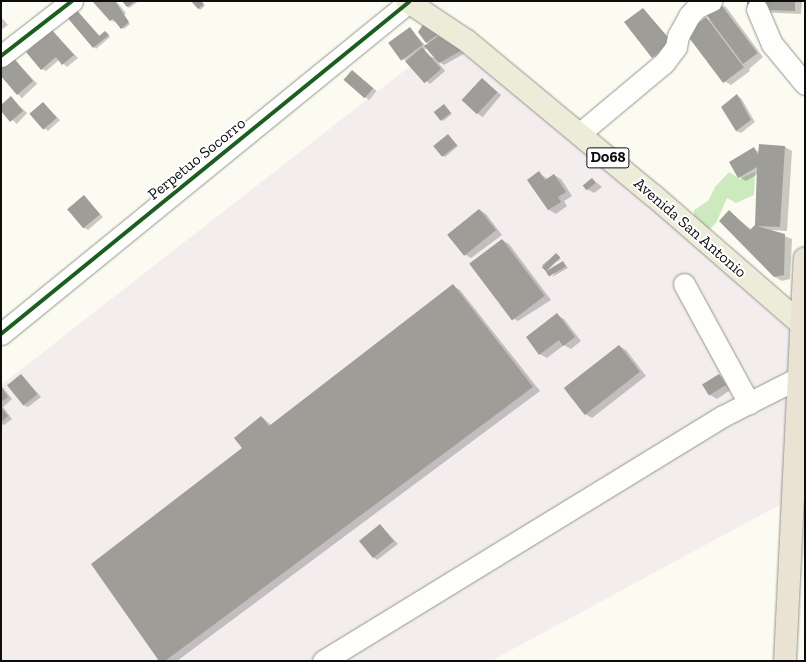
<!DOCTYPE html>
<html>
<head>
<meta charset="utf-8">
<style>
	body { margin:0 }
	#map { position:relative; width:806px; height:662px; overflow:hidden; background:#fbfbf1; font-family:"Zilla Slab",serif }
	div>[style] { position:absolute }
	.industrial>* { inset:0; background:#f3edee }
	.forest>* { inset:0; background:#cceabd }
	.shadow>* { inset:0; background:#0003; transform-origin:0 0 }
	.building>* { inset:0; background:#9e9d97; transform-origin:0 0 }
	.roads { filter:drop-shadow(0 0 1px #949490) drop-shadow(0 0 1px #949490) }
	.minor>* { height:21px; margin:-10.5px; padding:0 10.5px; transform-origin:10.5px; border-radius:10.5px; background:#fefefd }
	.major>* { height:22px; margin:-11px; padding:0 11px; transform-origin:11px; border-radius:11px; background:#edecd8 }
	.highway>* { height:22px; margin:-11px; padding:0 11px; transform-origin:11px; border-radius:11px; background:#eae3d4 }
	.cycleway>* { height:4px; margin:-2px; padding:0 2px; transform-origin:2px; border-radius:2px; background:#1b5e20 }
	span { translate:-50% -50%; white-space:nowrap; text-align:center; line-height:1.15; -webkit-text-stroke:4px #fff; paint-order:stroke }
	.shield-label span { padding:1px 3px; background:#fff; border:1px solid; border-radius:3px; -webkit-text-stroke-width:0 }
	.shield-label { font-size:15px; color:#0d0d0d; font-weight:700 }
	.street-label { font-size:16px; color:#0d0d0d }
	.frame { position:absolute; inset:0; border:2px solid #0d0d0d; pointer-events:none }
</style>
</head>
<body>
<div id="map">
	<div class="industrial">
		<div style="clip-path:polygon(450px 35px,805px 334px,805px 491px,491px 661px,1px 661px,1px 385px)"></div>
	</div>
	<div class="forest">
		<div style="clip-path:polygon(729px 172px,740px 179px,755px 172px,754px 195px,736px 203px,727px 198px,716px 223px,708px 231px,694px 218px,694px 210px,708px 201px,715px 187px)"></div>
	</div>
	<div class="shadow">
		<div style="clip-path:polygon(116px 1px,126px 13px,123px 16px,130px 24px,124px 29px,116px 22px,111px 21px,114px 18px,110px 20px,94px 2px)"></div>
		<div style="clip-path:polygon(123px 1px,139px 1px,129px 8px)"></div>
		<div style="clip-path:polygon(192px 1px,201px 1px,205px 6px,200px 10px)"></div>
		<div style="clip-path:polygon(748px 1px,802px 1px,801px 14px,755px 12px)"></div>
		<div style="clip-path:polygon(719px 4px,726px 7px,763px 57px,749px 69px,750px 71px,731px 85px,724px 81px,686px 31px,706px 18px,712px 21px)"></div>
		<div style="clip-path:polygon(75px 9px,100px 36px,107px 33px,110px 37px,96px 49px,67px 16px)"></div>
		<div style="clip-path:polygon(643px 9px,678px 48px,657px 60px,625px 22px)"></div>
		<div style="clip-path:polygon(1px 17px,8px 25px,1px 30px)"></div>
		<div style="clip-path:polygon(evenodd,428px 19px,467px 52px,444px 65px,436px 60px,445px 71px,430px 84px,411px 68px,391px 44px,410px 29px,426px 46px,429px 44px,426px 42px,428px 19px,427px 48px,437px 59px,429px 56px,424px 50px,427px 48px)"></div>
		<div style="clip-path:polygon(52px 31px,78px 58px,67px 67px,59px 60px,46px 71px,42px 69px)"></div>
		<div style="left:14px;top:59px;width:34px;height:21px;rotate:47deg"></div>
		<div style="left:353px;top:71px;width:31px;height:12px;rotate:40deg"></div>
		<div style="left:482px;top:79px;width:25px;height:29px;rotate:40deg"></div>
		<div style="clip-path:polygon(737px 96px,741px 98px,755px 122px,741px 133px,736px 131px,722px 107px)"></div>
		<div style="left:11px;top:98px;width:22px;height:15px;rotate:43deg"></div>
		<div style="clip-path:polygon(43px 103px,60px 120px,48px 131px,44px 128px)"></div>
		<div style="clip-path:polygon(444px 105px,452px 114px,443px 121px,442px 120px)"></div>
		<div style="clip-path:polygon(448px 135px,458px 146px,445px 157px,443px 156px)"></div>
		<div style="clip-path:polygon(760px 145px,785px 147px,792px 151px,787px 231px,769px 230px,792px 239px,790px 279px,782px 281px,775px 277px,729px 212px,752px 230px,756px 226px,758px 174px,746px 181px,739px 177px,754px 149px,759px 152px)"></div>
		<div style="clip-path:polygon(539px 173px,548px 179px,554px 175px,561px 179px,572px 196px,564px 201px,567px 206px,556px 214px,549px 210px)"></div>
		<div style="clip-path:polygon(592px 179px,602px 187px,594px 193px,587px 189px)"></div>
		<div style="clip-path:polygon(84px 197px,103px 217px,88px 230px,83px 227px)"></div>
		<div style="clip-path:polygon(480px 210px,486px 214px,502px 235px,471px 258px,464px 254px)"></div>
		<div style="clip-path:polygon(502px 240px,509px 244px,551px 300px,518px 321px,511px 317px,470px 263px)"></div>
		<div style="clip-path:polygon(556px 254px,561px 259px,545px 269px,542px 265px)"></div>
		<div style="clip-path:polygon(563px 262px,568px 268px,552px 277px)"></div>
		<div style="clip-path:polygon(453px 286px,460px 290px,540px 391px,177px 661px,160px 661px,243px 448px,262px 417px,272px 426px)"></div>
		<div style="clip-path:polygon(557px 315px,564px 319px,581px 341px,571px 349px,564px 345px,547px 358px,540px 354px)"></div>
		<div style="clip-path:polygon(619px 346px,626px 350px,646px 376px,592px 418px,585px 414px,565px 388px)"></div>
		<div style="clip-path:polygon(22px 375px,41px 397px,28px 407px,23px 405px)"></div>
		<div style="clip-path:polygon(719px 375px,726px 379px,732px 389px,717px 399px,710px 395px)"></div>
		<div style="clip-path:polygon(1px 385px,12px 399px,3px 407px,12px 419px,4px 425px,1px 424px)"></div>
		<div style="clip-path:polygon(380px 525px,398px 544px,377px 560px,373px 557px)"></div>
	</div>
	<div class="building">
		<div style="clip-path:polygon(115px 1px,129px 22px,121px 29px,113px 19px,110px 21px,93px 2px)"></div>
		<div style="clip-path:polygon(122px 1px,136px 1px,127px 7px)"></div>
		<div style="clip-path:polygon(191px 1px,201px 1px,204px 4px,198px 9px)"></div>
		<div style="clip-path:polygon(747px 1px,795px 1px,795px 11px,747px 9px)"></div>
		<div style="left:719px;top:2px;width:64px;height:18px;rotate:53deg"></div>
		<div style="clip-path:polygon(75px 8px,99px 36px,105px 31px,109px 35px,93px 48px,66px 16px)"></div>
		<div style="clip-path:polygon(643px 8px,675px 46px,661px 50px,652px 58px,624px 22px)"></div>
		<div style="clip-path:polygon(428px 17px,443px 31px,426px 43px,418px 32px)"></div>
		<div style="left:706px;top:17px;width:63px;height:26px;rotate:53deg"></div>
		<div style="left:410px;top:27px;width:22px;height:27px;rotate:54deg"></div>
		<div style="clip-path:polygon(52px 30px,74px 55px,62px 65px,56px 57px,41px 70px,26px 52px)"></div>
		<div style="clip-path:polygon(444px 32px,464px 49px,439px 63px,424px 46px)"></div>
		<div style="left:422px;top:47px;width:29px;height:22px;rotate:49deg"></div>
		<div style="clip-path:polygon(12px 56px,33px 81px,17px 95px,1px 76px,1px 59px)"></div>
		<div style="left:352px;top:70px;width:28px;height:13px;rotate:41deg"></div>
		<div style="left:482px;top:78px;width:21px;height:30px;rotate:43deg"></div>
		<div style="clip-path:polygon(737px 94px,751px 120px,736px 131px,721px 107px)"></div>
		<div style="clip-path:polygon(11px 96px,23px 111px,10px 122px,1px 111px,1px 105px)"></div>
		<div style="left:43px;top:102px;width:21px;height:18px;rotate:49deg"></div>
		<div style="left:444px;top:104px;width:11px;height:13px;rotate:52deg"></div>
		<div style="left:448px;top:134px;width:14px;height:19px;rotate:51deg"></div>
		<div style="clip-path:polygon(759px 144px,785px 146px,780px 227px,757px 226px,785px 234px,784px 275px,774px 277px,719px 221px,729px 210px,750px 230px,755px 225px,757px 167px,738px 178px,729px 162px,754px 147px,758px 155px)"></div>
		<div style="clip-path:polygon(539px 171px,545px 180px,554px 174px,566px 192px,558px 197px,561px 202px,548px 210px,527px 180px)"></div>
		<div style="left:592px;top:178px;width:6px;height:12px;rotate:51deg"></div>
		<div style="left:84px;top:195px;width:25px;height:22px;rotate:50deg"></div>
		<div style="left:479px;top:209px;width:27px;height:41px;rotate:51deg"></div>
		<div style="left:502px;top:239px;width:71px;height:41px;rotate:53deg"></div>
		<div style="left:556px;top:253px;width:6px;height:20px;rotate:45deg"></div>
		<div style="left:563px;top:261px;width:6px;height:20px;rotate:59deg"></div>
		<div style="clip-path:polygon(453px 284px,533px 387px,165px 661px,159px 661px,91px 564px,242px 448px,234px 438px,261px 416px,269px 426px)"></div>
		<div style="clip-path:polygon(557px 313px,575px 337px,563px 346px,559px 340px,539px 355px,526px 337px)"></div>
		<div style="left:619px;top:345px;width:34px;height:70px;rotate:52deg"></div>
		<div style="left:21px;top:374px;width:26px;height:18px;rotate:51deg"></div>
		<div style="left:719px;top:374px;width:13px;height:20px;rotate:58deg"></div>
		<div style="clip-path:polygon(1px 387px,8px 397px,1px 402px)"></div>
		<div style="clip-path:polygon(1px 407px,8px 416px,1px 422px)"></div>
		<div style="left:380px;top:524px;width:22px;height:27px;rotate:51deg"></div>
	</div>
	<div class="roads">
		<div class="minor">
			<div style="left:757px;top:9px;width:38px;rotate:67deg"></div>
			<div style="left:772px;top:44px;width:52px;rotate:50.5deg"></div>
			<div style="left:1px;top:56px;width:90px;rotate:-37.8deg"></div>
			<div style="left:579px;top:134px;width:111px;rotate:-39.9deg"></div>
			<div style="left:664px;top:63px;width:20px;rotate:-53deg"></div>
			<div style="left:676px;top:47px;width:11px;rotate:-80deg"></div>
			<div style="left:678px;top:36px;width:23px;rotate:-61deg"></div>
			<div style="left:689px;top:16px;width:11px;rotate:-49deg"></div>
			<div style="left:696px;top:8px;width:17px;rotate:-25deg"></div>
			<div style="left:684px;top:284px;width:136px;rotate:61.4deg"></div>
			<div style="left:1px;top:334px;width:526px;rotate:-39.14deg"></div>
			<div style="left:323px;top:661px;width:469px;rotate:-31.5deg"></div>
			<div style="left:723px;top:416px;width:86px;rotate:-26.9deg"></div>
		</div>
		<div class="major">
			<div style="left:407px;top:1px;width:72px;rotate:33.7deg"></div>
			<div style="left:467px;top:41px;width:243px;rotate:39.7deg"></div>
			<div style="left:654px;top:196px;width:195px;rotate:41deg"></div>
		</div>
		<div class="highway">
			<div style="left:785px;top:661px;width:403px;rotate:-87.2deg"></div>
		</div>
	</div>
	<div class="cycleway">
		<div style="left:1px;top:56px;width:90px;rotate:-37.8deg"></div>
		<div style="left:1px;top:334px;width:526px;rotate:-39.14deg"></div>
	</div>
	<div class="shield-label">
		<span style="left:608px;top:158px">D068</span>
	</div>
	<div class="street-label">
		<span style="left:197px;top:159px;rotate:-39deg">Perpetuo Socorro</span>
		<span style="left:690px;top:228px;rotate:41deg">Avenida San Antonio</span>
	</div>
	<div class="frame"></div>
</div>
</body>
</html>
